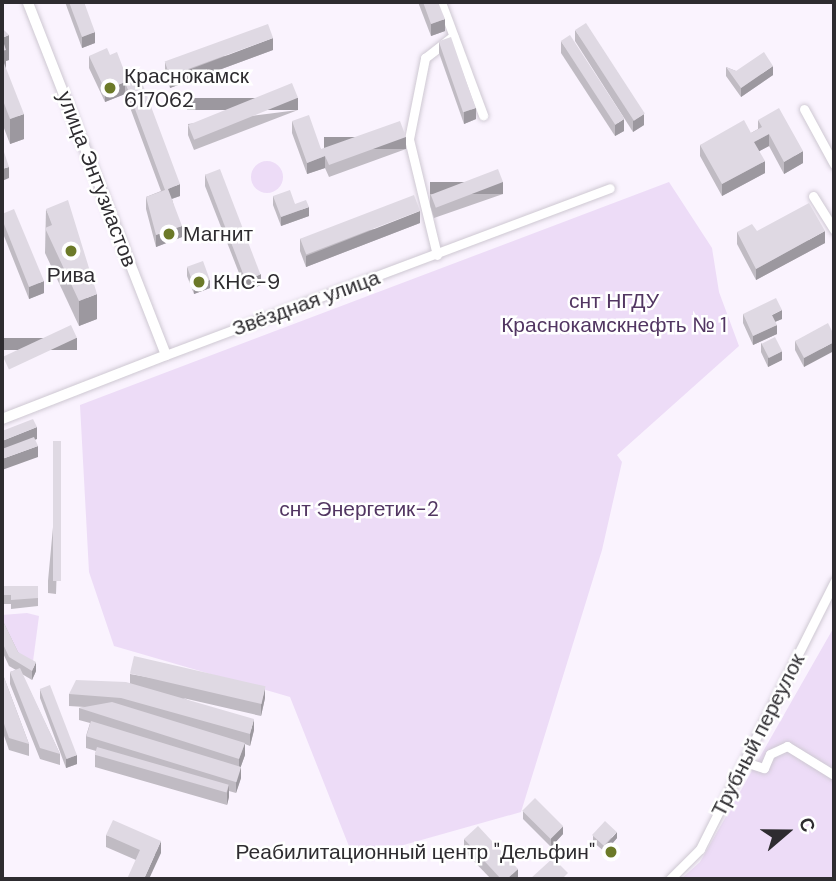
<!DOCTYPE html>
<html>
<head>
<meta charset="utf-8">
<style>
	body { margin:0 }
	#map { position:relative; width:836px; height:881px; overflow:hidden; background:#faf3fe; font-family:"DM Sans",sans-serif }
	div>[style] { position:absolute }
	.green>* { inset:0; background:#eddcf7 }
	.round { border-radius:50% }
	.roads { filter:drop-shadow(0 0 2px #cec8d2) drop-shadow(0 0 2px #cec8d2) }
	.minor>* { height:9px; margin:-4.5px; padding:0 4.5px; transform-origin:4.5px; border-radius:4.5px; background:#fff }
	.tertiary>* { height:10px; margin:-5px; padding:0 5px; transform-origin:5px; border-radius:5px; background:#fff }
	.wall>* { inset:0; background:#c0bbc3 }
	.shaded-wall>* { inset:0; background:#9c989f; transform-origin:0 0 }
	.building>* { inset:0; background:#dfd9e3; transform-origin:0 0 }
	.dots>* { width:19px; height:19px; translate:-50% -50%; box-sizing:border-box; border:4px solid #fff; border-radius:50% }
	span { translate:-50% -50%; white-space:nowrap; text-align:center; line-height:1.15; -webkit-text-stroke:5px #fff; paint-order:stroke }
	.poi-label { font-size:21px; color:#2e2c30 }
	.left { translate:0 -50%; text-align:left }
	.right { translate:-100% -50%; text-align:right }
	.street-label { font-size:21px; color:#2e2c30 }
	.park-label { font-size:21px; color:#523662 }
	.frame { position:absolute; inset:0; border:4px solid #2e2c30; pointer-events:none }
	.north { position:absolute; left:752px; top:797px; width:70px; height:70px; -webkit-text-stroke:5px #fff; paint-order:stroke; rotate:70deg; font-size:19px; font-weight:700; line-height:28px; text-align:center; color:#2e2c30 }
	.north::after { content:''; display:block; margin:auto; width:24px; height:32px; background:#2e2c30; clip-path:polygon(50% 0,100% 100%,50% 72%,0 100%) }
</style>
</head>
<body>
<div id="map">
	<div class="green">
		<div class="round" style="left:251px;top:161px;width:32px;height:32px"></div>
		<div style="clip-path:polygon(669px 182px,712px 248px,719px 292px,739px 346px,617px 455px,622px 462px,602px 550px,521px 812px,354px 859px,290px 697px,114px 646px,89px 572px,80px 405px)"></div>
		<div style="clip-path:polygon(27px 613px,39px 616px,32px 669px,18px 661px,2px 628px,2px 615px)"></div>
		<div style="clip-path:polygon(834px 627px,834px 879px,681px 879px,700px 862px)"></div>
	</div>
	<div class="roads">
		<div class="minor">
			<div style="left:441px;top:2px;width:121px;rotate:69.6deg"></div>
			<div style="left:804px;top:109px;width:63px;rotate:61.4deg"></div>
			<div style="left:813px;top:196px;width:40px;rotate:58deg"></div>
			<div style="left:437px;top:255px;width:119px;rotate:-103.6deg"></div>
			<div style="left:409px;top:139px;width:83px;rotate:-78.8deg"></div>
			<div style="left:425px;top:58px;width:36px;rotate:-38deg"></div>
			<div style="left:166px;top:355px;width:474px;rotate:-20.6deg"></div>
			<div style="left:745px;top:762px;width:20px;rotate:18deg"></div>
			<div style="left:764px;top:768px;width:15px;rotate:-67deg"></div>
			<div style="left:770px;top:754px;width:19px;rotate:-25deg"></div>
			<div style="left:787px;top:746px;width:55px;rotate:31.7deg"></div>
			<div style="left:670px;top:879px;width:42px;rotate:-45deg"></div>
			<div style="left:700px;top:849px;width:299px;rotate:-63.3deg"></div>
		</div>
		<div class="tertiary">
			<div style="left:2px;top:419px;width:176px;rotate:-21.3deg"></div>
			<div style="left:166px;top:355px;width:379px;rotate:-111.4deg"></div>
		</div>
	</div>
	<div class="wall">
		<div style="clip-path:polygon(65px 2px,84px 2px,95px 43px,82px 48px)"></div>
		<div style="clip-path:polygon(418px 2px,438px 2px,445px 31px,431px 36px)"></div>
		<div style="clip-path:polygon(2px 28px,9px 60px,6px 61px,6px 70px,24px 139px,10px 144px,2px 123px)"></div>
		<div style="clip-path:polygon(575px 30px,644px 125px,633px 132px,575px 41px)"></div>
		<div style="clip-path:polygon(439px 41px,476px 119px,464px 124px,439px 53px)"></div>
		<div style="clip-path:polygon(561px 41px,624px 131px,615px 136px,561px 53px)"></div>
		<div style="clip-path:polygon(273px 50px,170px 88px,165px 75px,165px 63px)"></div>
		<div style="clip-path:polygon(110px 55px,128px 81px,180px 196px,172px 199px,182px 237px,156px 247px,146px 209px,146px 197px,161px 191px,125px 94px,105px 102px,89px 68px,89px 56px)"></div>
		<div style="clip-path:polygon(726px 67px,736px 71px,773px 75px,741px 97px,726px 76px)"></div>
		<div style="clip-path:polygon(298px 110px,194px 150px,188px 135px,188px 124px)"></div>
		<div style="clip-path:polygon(758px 120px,803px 163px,784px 174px,769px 146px,759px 151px,765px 173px,722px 196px,700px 156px,700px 145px,751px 133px,758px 129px)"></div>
		<div style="clip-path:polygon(292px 121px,321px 149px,406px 149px,329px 177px,325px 168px,307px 174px,292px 133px)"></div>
		<div style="clip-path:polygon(205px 174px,261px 285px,246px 291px,205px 186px)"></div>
		<div style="clip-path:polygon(430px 193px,503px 194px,434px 218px,430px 205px)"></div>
		<div style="clip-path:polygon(273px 196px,295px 204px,309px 216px,281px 226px,273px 205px)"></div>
		<div style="clip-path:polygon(46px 209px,97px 319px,79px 326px,45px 253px)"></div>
		<div style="clip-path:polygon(2px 214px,44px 293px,29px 299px,2px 231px)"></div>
		<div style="clip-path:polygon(420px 223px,306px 267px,300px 251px,300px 239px)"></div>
		<div style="clip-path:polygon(757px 231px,825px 243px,756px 280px,737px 244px,737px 232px)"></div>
		<div style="clip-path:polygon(187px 267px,210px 288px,194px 294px,187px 276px)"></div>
		<div style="clip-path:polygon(743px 314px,782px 319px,775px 322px,777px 334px,753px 345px,743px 323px)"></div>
		<div style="clip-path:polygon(834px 335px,804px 367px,795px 350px,795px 341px)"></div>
		<div style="clip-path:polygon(761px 343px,782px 360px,768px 367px,761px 352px)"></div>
		<div style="clip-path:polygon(61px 441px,56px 594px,48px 593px,48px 581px)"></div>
		<div style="clip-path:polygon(2px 586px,38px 586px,38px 606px,11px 609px,11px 604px,2px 604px)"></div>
		<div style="clip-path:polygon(2px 619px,18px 652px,36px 671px,32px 680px,22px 674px,60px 754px,60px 765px,40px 759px,10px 684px,10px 672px,16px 670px,9px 666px,2px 651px)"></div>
		<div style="clip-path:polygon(2px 672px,29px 744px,29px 756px,9px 750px,2px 730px)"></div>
		<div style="clip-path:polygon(130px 674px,265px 698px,261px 716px,183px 698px,254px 730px,250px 746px,245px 744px,245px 755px,241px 766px,241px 778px,236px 793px,229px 791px,229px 797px,227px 805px,95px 767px,95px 755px,96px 751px,86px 748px,86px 736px,90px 723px,79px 720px,79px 708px,85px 707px,69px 706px,69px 694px,130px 683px)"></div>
		<div style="clip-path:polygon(40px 689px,77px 764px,66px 768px,40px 698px)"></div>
		<div style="clip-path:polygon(523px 811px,563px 834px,551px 847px,523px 819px)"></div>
		<div style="clip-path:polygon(106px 835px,161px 853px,136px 860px,106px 847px)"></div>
		<div style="clip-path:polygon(593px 836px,617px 838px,605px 852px,593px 842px)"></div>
		<div style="clip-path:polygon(464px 839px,518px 879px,491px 879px,464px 851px)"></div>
	</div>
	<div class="shaded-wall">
		<div style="clip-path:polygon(445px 19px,445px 31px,431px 36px,431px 24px)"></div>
		<div style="clip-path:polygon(95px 32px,95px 43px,82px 48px,82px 37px)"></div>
		<div style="clip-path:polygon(9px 35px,9px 60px,6px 61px,6px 75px,2px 77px,2px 38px)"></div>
		<div style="clip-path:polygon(273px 38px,273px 50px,170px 88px,170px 77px)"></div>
		<div style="clip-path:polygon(773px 66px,773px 75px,741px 97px,741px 88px)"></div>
		<div style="clip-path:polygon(125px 82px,125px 94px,105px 102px,105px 90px)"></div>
		<div style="left:298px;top:98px;width:12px;height:111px;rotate:90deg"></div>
		<div style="clip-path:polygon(476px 108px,476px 119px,464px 124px,464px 112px)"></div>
		<div style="clip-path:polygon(24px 114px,24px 139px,10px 144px,10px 119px)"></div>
		<div style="clip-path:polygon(644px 114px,644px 125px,633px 132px,633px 121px)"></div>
		<div style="clip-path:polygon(624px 119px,624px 131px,615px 136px,615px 125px)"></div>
		<div style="clip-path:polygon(769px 134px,769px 146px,754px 154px,754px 142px)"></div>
		<div style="left:406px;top:137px;width:12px;height:82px;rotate:90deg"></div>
		<div style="clip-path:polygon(803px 151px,803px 163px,784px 174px,784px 162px)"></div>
		<div style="clip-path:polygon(325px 156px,325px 168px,307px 174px,307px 163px)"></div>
		<div style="clip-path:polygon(765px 161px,765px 173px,722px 196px,722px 184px)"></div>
		<div style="clip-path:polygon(9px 167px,9px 178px,2px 181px,2px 169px)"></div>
		<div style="left:503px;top:182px;width:12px;height:73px;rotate:90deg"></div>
		<div style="clip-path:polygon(180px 184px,180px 196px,168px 200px,168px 189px)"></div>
		<div style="clip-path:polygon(309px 207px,309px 216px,281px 226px,281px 217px)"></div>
		<div style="clip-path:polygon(420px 211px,420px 223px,306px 267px,306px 256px)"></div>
		<div style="clip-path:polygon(182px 226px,182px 237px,156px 247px,156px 235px)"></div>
		<div style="clip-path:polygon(825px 231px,825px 243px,756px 280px,756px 269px)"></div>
		<div style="clip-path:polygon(261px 274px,261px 285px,246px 291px,246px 280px)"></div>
		<div style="clip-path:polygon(210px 280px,210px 288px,194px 294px,194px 286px)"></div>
		<div style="clip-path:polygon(44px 281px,44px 293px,29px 299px,29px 287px)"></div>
		<div style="clip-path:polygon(97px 294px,97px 319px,79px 326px,79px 301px)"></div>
		<div style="clip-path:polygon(782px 310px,782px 319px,772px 323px,772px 315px)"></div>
		<div style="clip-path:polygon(777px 325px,777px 334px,753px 345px,753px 336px)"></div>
		<div style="left:77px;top:338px;width:12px;height:81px;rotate:90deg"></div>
		<div style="clip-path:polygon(834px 342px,834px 351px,804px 367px,804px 358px)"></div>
		<div style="clip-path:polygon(782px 351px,782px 360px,768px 367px,768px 358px)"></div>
		<div style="clip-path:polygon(37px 427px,37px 439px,2px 453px,2px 441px)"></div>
		<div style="clip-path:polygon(38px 446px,38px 457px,2px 470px,2px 459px)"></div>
		<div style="clip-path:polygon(36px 662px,36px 671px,32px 680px,32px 671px)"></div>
		<div style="clip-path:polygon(265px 687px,265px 698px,261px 716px,261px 705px)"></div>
		<div style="clip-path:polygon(254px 719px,254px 730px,250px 746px,250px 734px)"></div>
		<div style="clip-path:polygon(245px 743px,245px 755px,241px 766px,241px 778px,236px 793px,236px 781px,239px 771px,239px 759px)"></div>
		<div style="clip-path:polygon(77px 755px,77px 764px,66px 768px,66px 759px)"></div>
		<div style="clip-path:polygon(229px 785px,229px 797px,227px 805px,227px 793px)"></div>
		<div style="clip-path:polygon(563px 826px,563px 834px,551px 847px,551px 838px)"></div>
		<div style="clip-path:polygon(617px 832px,617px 838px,605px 852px,605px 846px)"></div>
		<div style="clip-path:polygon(161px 841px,161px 853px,149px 879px,144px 879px)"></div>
		<div style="clip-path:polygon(518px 869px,518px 879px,507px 879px)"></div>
	</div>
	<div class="building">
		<div style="clip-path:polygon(69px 2px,84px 2px,95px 32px,82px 37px)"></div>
		<div style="clip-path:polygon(423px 2px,438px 2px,445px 19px,431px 24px)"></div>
		<div style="left:586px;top:23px;width:108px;height:13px;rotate:57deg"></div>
		<div style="left:268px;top:24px;width:15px;height:110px;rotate:70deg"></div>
		<div style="clip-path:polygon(2px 28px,9px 35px,2px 38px)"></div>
		<div style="left:570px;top:35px;width:100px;height:11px;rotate:57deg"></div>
		<div style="left:451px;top:37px;width:75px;height:13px;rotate:71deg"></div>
		<div style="clip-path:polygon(2px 38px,6px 50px,2px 51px)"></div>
		<div style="clip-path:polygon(107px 48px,110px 55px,117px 52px,128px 81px,105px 90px,89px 56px)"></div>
		<div style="clip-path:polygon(764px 52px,773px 66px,741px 88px,726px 67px,736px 71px)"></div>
		<div style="clip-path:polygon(2px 58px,24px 114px,10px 119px,2px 98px)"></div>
		<div style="clip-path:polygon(140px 77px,180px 184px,168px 189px,182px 226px,156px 235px,146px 197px,165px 190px,125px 82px)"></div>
		<div style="left:292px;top:83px;width:16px;height:112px;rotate:68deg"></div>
		<div style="clip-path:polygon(779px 108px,803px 151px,784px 162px,769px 134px,754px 142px,765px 161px,722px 184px,700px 145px,744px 120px,751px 133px,762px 127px,758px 120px)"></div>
		<div style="clip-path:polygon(309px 115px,321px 149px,400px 121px,406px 137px,329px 165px,325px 156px,307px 163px,292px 121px)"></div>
		<div style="clip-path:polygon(4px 152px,9px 167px,2px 169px,2px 153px)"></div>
		<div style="left:220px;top:169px;width:113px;height:16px;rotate:69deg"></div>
		<div style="left:498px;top:169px;width:14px;height:72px;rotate:69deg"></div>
		<div style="clip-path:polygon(290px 190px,295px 204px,306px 200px,309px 207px,281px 217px,273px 196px)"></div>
		<div style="left:414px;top:195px;width:17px;height:122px;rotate:69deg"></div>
		<div style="clip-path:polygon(68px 200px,97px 294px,79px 301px,45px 228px,52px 225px,46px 209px)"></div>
		<div style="clip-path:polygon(809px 203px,825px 231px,756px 269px,737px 232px,752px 224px,757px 231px)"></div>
		<div style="clip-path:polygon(14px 209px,44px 281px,29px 287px,2px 219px,2px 214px)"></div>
		<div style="left:203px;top:261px;width:20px;height:17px;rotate:70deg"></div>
		<div style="clip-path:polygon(776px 298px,782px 310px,772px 315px,777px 325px,753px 336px,743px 314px)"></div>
		<div style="clip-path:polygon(828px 323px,834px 335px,834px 342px,804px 358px,795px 341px)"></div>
		<div style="left:71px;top:325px;width:14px;height:75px;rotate:65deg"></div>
		<div style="left:775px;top:337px;width:16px;height:15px;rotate:63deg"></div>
		<div style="clip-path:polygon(33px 419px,37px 427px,2px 441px,2px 431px)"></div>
		<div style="clip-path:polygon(34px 437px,38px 446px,2px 459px,2px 449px)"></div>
		<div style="left:53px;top:441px;width:8px;height:140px"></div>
		<div style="clip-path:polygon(2px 586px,38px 586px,38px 598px,11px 600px,11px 595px,2px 595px)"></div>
		<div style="clip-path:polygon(2px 619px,18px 652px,36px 662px,32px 671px,9px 657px,2px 642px)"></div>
		<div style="left:134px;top:656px;width:135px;height:18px;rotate:13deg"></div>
		<div style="clip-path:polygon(20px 668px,60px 754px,40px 748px,10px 672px)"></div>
		<div style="clip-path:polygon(2px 672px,29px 744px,9px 738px,2px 718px)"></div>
		<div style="clip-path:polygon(76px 680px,126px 682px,254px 719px,250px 734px,121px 698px,69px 694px)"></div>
		<div style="left:50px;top:685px;width:75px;height:11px;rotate:69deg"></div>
		<div style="clip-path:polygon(112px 702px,245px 743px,239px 759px,79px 708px)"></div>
		<div style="left:91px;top:721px;width:157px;height:16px;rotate:17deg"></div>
		<div style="left:97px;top:747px;width:137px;height:8px;rotate:16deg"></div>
		<div style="left:535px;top:798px;width:40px;height:18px;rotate:45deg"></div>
		<div style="clip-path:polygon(113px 820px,161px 841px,144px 879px,127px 879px,140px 850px,106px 835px)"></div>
		<div style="left:605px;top:821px;width:16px;height:19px;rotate:43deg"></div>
		<div style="clip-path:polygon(478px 826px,518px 869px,507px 879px,501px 879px,464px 839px)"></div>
		<div style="clip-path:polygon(553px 858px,568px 873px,562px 879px,530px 879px)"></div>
	</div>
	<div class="dots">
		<div style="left:110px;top:88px;background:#6c7a28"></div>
		<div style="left:169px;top:234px;background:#6c7a28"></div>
		<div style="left:71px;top:251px;background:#6c7a28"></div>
		<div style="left:199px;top:282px;background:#6c7a28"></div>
		<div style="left:611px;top:852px;background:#6c7a28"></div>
	</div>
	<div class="poi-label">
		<span class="left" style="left:124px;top:88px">Краснокамск<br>617062</span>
		<span class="left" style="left:183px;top:234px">Магнит</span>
		<span style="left:71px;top:275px">Рива</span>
		<span class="left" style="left:213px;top:282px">КНС-9</span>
		<span class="right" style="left:595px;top:852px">Реабилитационный центр "Дельфин"</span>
	</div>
	<div class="street-label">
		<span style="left:97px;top:179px;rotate:69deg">улица Энтузиастов</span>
		<span style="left:306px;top:303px;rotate:-20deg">Звёздная улица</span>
		<span style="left:758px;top:735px;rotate:-63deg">Трубный переулок</span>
	</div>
	<div class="park-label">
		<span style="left:614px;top:313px">снт НГДУ<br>Краснокамскнефть № 1</span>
		<span style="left:359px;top:509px">снт Энергетик-2</span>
	</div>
	<div class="frame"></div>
	<div class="north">С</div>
</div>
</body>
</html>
